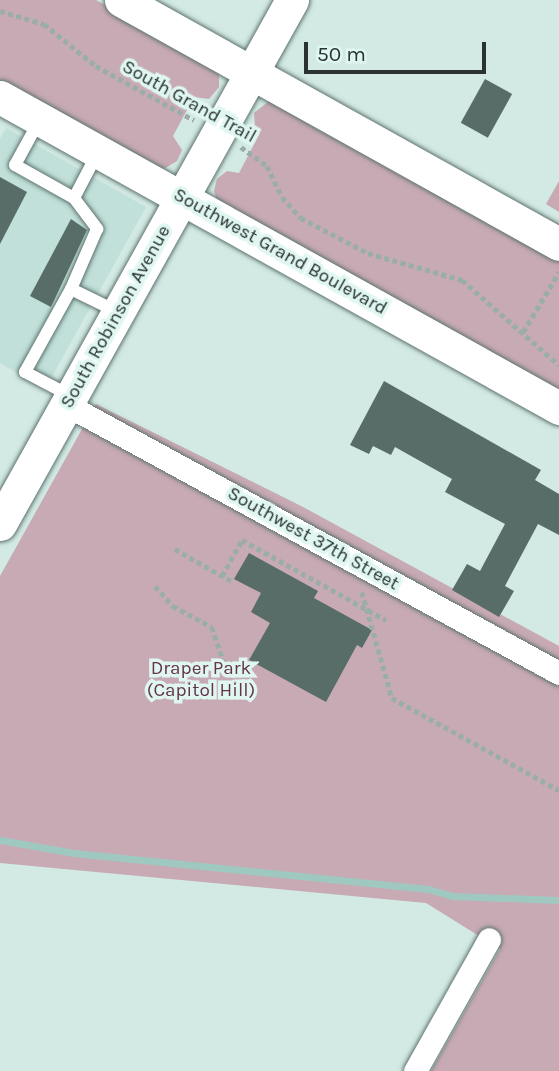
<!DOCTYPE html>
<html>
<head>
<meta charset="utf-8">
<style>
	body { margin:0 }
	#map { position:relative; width:559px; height:1071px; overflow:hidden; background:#d2e9e4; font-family:Karla,sans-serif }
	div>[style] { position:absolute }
	.built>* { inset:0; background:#c0e0d9 }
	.green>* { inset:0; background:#c7aab4 }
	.stream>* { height:7px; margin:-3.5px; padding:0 3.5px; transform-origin:3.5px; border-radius:3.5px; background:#9fc9c0 }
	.building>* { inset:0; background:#586d68; transform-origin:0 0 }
	.path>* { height:4.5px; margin-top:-2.25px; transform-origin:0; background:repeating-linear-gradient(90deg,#9bada9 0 5px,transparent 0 8.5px) }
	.roads { filter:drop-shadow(0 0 2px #5e736f) drop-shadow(0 0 2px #5e736f) }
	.lane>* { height:12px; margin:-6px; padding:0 6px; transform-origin:6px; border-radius:6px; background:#fff }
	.street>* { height:23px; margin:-11.5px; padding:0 11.5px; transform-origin:11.5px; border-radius:11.5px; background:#fff }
	.secondary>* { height:33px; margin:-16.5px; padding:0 16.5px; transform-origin:16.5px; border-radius:16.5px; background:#fff }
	span { translate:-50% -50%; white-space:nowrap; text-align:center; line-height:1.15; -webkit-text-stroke:7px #dff6f1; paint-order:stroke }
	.street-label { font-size:19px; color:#2a3331 }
	.park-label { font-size:19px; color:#66344a }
	.scale { position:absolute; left:304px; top:42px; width:182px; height:32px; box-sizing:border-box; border:4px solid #2a3331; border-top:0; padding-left:9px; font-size:21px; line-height:24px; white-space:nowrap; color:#2a3331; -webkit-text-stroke:5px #dff6f1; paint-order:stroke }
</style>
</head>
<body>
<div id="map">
	<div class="built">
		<div style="clip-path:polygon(6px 128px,146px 207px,45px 389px,0 363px,0 139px)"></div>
	</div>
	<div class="green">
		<div style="clip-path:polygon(0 0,96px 0,211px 64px,219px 73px,219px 87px,209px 99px,194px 97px,173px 136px,182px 150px,177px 161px,162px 170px,0 83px)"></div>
		<div style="clip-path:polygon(269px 101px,559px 258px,559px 393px,218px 203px,214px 191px,217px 179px,227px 171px,239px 173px,260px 133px,255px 128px,254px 113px)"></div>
		<div style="clip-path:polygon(559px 181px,559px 212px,546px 204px)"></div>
		<div style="clip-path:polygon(96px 404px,303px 507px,559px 646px,559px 1071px,431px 1071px,500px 949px,426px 903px,0 863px,0 576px)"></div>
	</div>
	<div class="stream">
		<div style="left:0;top:840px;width:75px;rotate:10deg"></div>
		<div style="left:74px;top:853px;width:356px;rotate:5.8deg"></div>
		<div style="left:428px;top:889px;width:26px;rotate:16deg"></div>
		<div style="left:453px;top:896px;width:106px;rotate:2.2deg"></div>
	</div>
	<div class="building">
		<div style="left:485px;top:79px;width:31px;height:50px;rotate:29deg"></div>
		<div style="clip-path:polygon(0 177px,27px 192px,0 244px)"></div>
		<div style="clip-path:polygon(71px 219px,87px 230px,51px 307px,30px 296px)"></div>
		<div style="clip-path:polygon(384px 381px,541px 470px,535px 480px,559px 494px,559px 535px,538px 524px,505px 586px,514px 591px,499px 617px,452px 590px,467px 564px,480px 571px,505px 524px,445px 492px,452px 479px,395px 447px,391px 455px,373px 446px,369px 454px,350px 445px)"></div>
		<div style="clip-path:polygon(249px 553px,318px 591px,314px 598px,372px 630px,362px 648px,357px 645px,326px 702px,249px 660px,270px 623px,251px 612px,261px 593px,234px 579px)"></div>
	</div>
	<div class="path">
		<div style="left:0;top:11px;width:46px;rotate:16.5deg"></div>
		<div style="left:44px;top:24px;width:67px;rotate:38.9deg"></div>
		<div style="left:96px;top:66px;width:112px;rotate:28.9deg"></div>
		<div style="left:241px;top:147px;width:32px;rotate:36deg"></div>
		<div style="left:267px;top:166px;width:34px;rotate:64deg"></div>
		<div style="left:282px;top:197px;width:28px;rotate:48deg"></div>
		<div style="left:301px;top:218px;width:76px;rotate:27.6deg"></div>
		<div style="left:368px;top:253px;width:98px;rotate:16deg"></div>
		<div style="left:462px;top:280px;width:129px;rotate:41.2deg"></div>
		<div style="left:523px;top:332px;width:70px;rotate:-59deg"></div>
		<div style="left:175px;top:549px;width:67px;rotate:29.6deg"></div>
		<div style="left:222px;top:576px;width:41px;rotate:-60.9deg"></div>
		<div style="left:242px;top:540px;width:165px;rotate:29.1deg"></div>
		<div style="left:155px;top:586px;width:27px;rotate:48deg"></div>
		<div style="left:173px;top:606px;width:44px;rotate:28.3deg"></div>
		<div style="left:212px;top:627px;width:41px;rotate:71.6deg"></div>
		<div style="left:225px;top:666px;width:17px;rotate:31deg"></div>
		<div style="left:362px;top:592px;width:110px;rotate:74.2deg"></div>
		<div style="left:392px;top:698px;width:191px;rotate:28.9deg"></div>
	</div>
	<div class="roads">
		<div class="lane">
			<div style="left:39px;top:121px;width:50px;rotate:118.6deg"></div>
			<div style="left:15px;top:165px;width:68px;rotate:29.2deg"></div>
			<div style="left:74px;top:198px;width:52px;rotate:-62.4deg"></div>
			<div style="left:74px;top:198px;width:39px;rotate:53deg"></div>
			<div style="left:97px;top:229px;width:65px;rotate:113.4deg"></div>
			<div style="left:71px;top:289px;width:50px;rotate:26.1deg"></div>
			<div style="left:71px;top:289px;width:95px;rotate:119deg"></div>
			<div style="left:25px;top:372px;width:52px;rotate:27.6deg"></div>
		</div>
		<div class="street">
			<div style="left:67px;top:405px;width:560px;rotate:28.58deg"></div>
			<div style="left:415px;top:1071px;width:151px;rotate:-60.7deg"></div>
		</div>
		<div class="secondary">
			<div style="left:121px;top:0;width:501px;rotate:29.12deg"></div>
			<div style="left:0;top:97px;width:640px;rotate:29.09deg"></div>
			<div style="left:0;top:524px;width:600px;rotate:-60.87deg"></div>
		</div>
	</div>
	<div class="street-label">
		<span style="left:189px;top:102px;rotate:29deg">South Grand Trail</span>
		<span style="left:280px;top:252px;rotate:29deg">Southwest Grand Boulevard</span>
		<span style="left:116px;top:317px;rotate:-61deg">South Robinson Avenue</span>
		<span style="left:313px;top:539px;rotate:29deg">Southwest 37th Street</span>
	</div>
	<div class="park-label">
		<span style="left:201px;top:680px">Draper Park<br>(Capitol Hill)</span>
	</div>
	<div class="scale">50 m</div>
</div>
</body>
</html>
